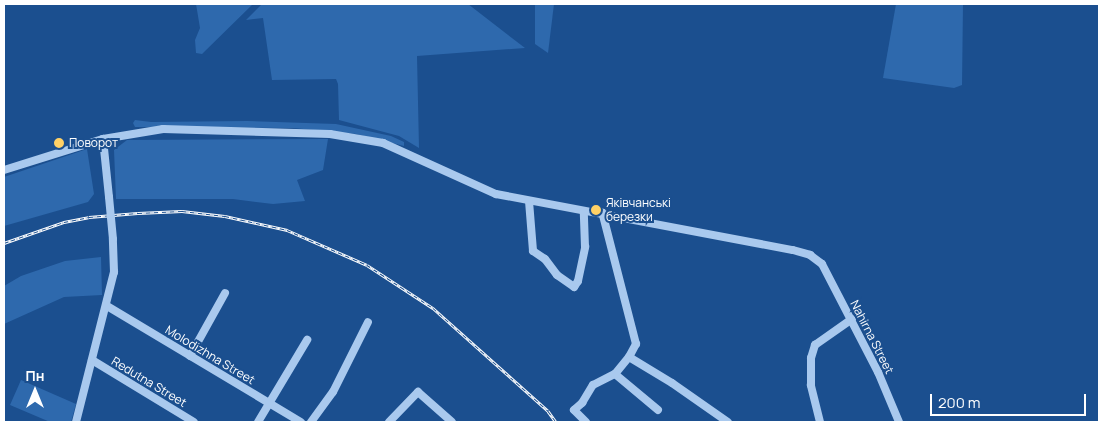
<!DOCTYPE html>
<html>
<head>
<meta charset="utf-8">
<style>
	body { margin:0 }
	#map { position:relative; width:1103px; height:426px; overflow:hidden; background:#1b4f8f; font-family:Manrope,sans-serif }
	div>[style] { position:absolute }
	.green>* { inset:0; background:#2e69ad }
	.minor>* { height:8px; margin:-4px; padding:0 4px; transform-origin:4px; border-radius:4px; background:#a9c9ee }
	.rail>* { height:3px; margin-top:-1.5px; transform-origin:0; background:repeating-linear-gradient(90deg,#1b4f8f 0 4px,#fff 0 8px); box-sizing:border-box; border-block:1px solid #fff }
	.minor-bridge>* { height:8px; margin:-4px; padding:0 4px; transform-origin:4px; border-radius:4px; background:#a9c9ee }
	.dots>* { width:14px; height:14px; translate:-50% -50%; box-sizing:border-box; border:2px solid #1b4f8f; border-radius:50% }
	span { translate:-50% -50%; white-space:nowrap; text-align:center; line-height:1.15; -webkit-text-stroke:4px #1b4f8f; paint-order:stroke }
	.poi-label { font-size:12px; color:#fff }
	.left { translate:0 -50%; text-align:left }
	.street-label { font-size:12px; color:#fff }
	.frame { position:absolute; inset:0; border:5px solid #fff; pointer-events:none }
	.north { position:absolute; left:10px; top:366px; width:50px; height:50px; -webkit-text-stroke:4px #1b4f8f; paint-order:stroke; rotate:0deg; font-size:14px; font-weight:700; line-height:20px; text-align:center; color:#fff }
	.north::after { content:''; display:block; margin:auto; width:18px; height:22px; background:#fff; clip-path:polygon(50% 0,100% 100%,50% 72%,0 100%) }
	.scale { position:absolute; left:930px; top:394px; width:156px; height:22px; box-sizing:border-box; border:2px solid #fff; border-top:0; padding-left:6px; font-size:15px; line-height:18px; white-space:nowrap; color:#fff; -webkit-text-stroke:4px #1b4f8f; paint-order:stroke }
</style>
</head>
<body>
<div id="map">
	<div class="green">
		<div style="clip-path:polygon(196px 4px,253px 4px,202px 54px,196px 53px,195px 40px,200px 28px)"></div>
		<div style="clip-path:polygon(262px 4px,468px 4px,525px 48px,417px 56px,419px 148px,399px 136px,339px 120px,338px 84px,336px 79px,272px 80px,263px 18px,246px 20px)"></div>
		<div style="clip-path:polygon(535px 4px,554px 4px,548px 53px,535px 44px)"></div>
		<div style="clip-path:polygon(896px 4px,963px 4px,962px 85px,954px 88px,883px 78px)"></div>
		<div style="clip-path:polygon(135px 120px,151px 122px,247px 121px,336px 124px,391px 136px,404px 142px,404px 146px,356px 134px,293px 128px,135px 127px,133px 123px)"></div>
		<div style="clip-path:polygon(328px 139px,323px 170px,297px 180px,305px 201px,273px 204px,233px 199px,116px 199px,114px 150px,127px 140px)"></div>
		<div style="clip-path:polygon(87px 149px,94px 194px,88px 202px,4px 226px,4px 177px)"></div>
		<div style="clip-path:polygon(101px 257px,102px 295px,64px 297px,4px 324px,4px 286px,21px 276px,65px 261px)"></div>
		<div style="clip-path:polygon(21px 380px,76px 404px,71px 422px,50px 422px,10px 405px)"></div>
	</div>
	<div class="minor">
		<div style="left:103px;top:139px;width:58px;rotate:84.1deg"></div>
		<div style="left:4px;top:170px;width:104px;rotate:-17.4deg"></div>
		<div style="left:103px;top:139px;width:61px;rotate:-9.5deg"></div>
		<div style="left:163px;top:129px;width:167px;rotate:1.7deg"></div>
		<div style="left:330px;top:134px;width:54px;rotate:9.6deg"></div>
		<div style="left:383px;top:143px;width:124px;rotate:24.3deg"></div>
		<div style="left:496px;top:194px;width:302px;rotate:10.7deg"></div>
		<div style="left:793px;top:250px;width:18px;rotate:16deg"></div>
		<div style="left:810px;top:255px;width:15px;rotate:37deg"></div>
		<div style="left:822px;top:264px;width:122px;rotate:62.6deg"></div>
		<div style="left:878px;top:372px;width:54px;rotate:67.2deg"></div>
		<div style="left:529px;top:201px;width:50px;rotate:85.4deg"></div>
		<div style="left:533px;top:251px;width:14px;rotate:34deg"></div>
		<div style="left:545px;top:259px;width:20px;rotate:53deg"></div>
		<div style="left:557px;top:275px;width:21px;rotate:35deg"></div>
		<div style="left:574px;top:287px;width:7px;rotate:-56deg"></div>
		<div style="left:578px;top:281px;width:35px;rotate:-78deg"></div>
		<div style="left:585px;top:247px;width:35px;rotate:-92deg"></div>
		<div style="left:107px;top:306px;width:226px;rotate:30.9deg"></div>
		<div style="left:190px;top:356px;width:72px;rotate:-60.9deg"></div>
		<div style="left:629px;top:357px;width:50px;rotate:31.2deg"></div>
		<div style="left:672px;top:383px;width:68px;rotate:34.9deg"></div>
		<div style="left:92px;top:360px;width:119px;rotate:31.3deg"></div>
		<div style="left:615px;top:374px;width:56px;rotate:39.9deg"></div>
		<div style="left:76px;top:422px;width:155px;rotate:-75.8deg"></div>
		<div style="left:114px;top:272px;width:33px;rotate:-92deg"></div>
		<div style="left:258px;top:422px;width:96px;rotate:-59.1deg"></div>
		<div style="left:311px;top:422px;width:37px;rotate:-54deg"></div>
		<div style="left:333px;top:392px;width:78px;rotate:-63.4deg"></div>
		<div style="left:389px;top:422px;width:42px;rotate:-46deg"></div>
		<div style="left:418px;top:392px;width:45px;rotate:41.4deg"></div>
		<div style="left:586px;top:422px;width:17px;rotate:-135deg"></div>
		<div style="left:574px;top:410px;width:11px;rotate:-41deg"></div>
		<div style="left:582px;top:403px;width:21px;rotate:-59deg"></div>
		<div style="left:593px;top:385px;width:25px;rotate:-27deg"></div>
		<div style="left:615px;top:374px;width:22px;rotate:-51deg"></div>
		<div style="left:629px;top:357px;width:15px;rotate:-62deg"></div>
		<div style="left:636px;top:344px;width:136px;rotate:-104.4deg"></div>
		<div style="left:820px;top:422px;width:38px;rotate:-104deg"></div>
		<div style="left:811px;top:385px;width:27px;rotate:-90deg"></div>
		<div style="left:811px;top:358px;width:14px;rotate:-73deg"></div>
		<div style="left:815px;top:345px;width:45px;rotate:-35.1deg"></div>
	</div>
	<div class="rail">
		<div style="left:4px;top:243px;width:64px;rotate:-19.3deg"></div>
		<div style="left:64px;top:222px;width:25px;rotate:-11deg"></div>
		<div style="left:89px;top:217px;width:49px;rotate:-4.7deg"></div>
		<div style="left:138px;top:213px;width:44px;rotate:-2.6deg"></div>
		<div style="left:182px;top:211px;width:43px;rotate:6.6deg"></div>
		<div style="left:225px;top:216px;width:64px;rotate:12.7deg"></div>
		<div style="left:287px;top:230px;width:87px;rotate:23.6deg"></div>
		<div style="left:367px;top:265px;width:79px;rotate:33.1deg"></div>
		<div style="left:433px;top:308px;width:154px;rotate:41.8deg"></div>
		<div style="left:548px;top:411px;width:14px;rotate:54deg"></div>
	</div>
	<div class="minor-bridge">
		<div style="left:109px;top:197px;width:42px;rotate:84.6deg"></div>
	</div>
	<div class="dots">
		<div style="left:59px;top:143px;background:#ffd166"></div>
		<div style="left:596px;top:210px;background:#ffd166"></div>
	</div>
	<div class="poi-label">
		<span class="left" style="left:69px;top:143px">Поворот</span>
		<span class="left" style="left:606px;top:210px">Яківчанські<br>березки</span>
	</div>
	<div class="street-label">
		<span style="left:872px;top:337px;rotate:63deg">Nahirna Street</span>
		<span style="left:210px;top:355px;rotate:31deg">Molodizhna Street</span>
		<span style="left:149px;top:382px;rotate:31deg">Redutna Street</span>
	</div>
	<div class="frame"></div>
	<div class="north">Пн</div>
	<div class="scale">200 m</div>
</div>
</body>
</html>
